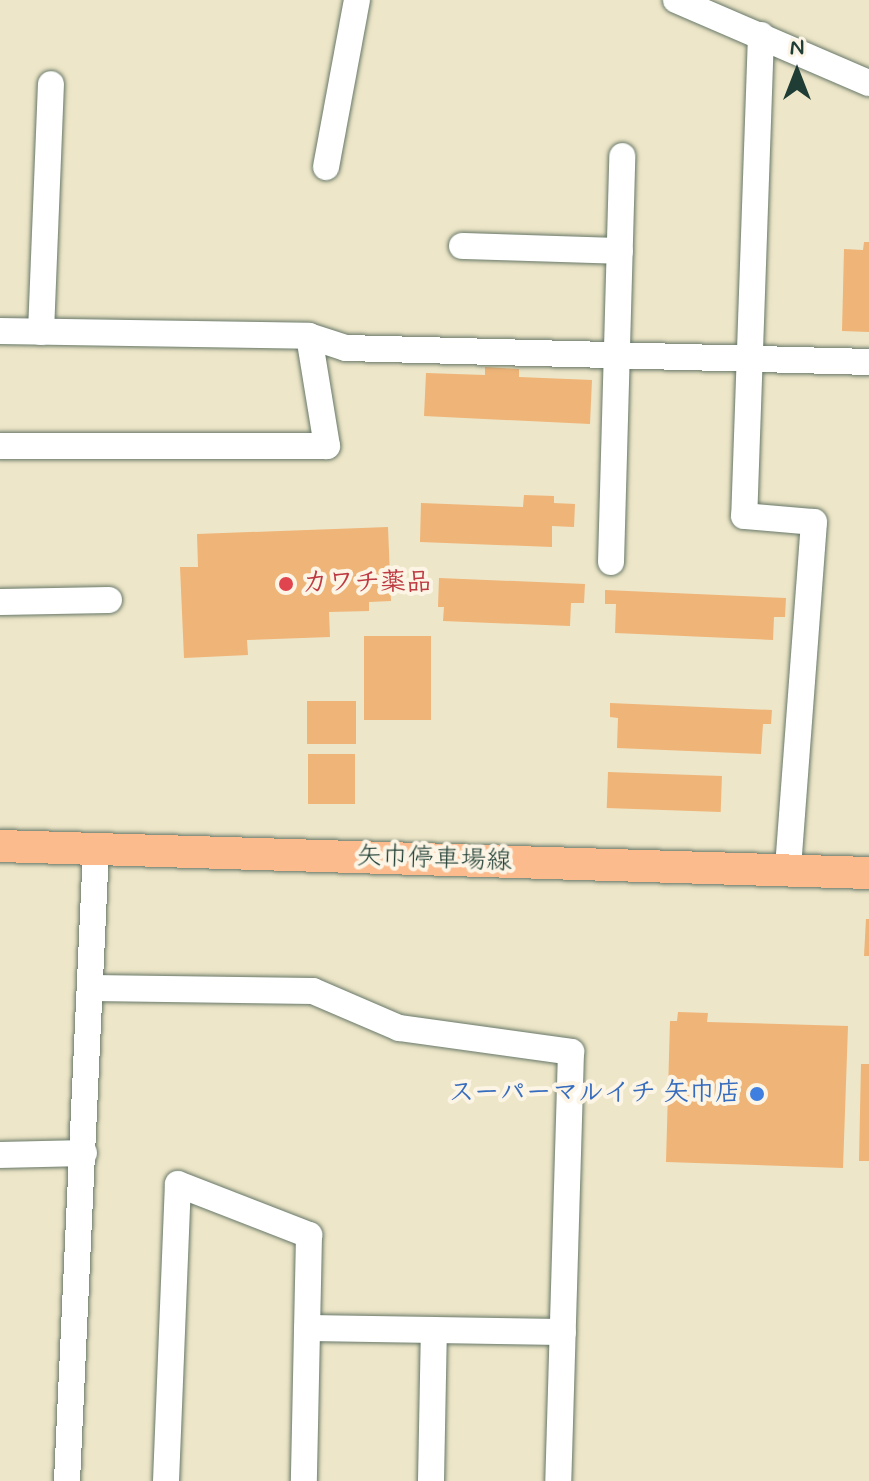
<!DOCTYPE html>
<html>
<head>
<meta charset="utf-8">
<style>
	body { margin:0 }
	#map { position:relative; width:869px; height:1481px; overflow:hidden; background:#eee6c8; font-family:Mynerve,"Klee One",sans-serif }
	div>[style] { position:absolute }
	.building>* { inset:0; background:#efb477; transform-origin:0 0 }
	.roads { filter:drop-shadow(0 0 2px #677868) drop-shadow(0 0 2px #677868) }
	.minor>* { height:26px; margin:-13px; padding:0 13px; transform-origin:13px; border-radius:13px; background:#fff }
	.major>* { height:32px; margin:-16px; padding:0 16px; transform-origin:16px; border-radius:16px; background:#fbbb8d }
	.dots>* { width:22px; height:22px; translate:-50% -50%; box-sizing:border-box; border:4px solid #fcf5e5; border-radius:50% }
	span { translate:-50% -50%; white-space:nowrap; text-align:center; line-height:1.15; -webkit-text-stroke:8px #fcf5e5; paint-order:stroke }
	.health-label { font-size:26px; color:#be3a42; font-weight:700 }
	.left { translate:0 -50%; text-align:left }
	.street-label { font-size:26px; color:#1f3d34 }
	.shop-label { font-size:26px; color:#366cbe; font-weight:700 }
	.right { translate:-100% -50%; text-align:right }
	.north { position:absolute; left:757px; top:32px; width:80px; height:80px; -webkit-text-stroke:6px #fcf5e5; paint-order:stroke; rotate:0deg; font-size:22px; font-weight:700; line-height:32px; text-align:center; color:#1f3d34 }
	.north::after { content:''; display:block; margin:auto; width:28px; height:36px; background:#1f3d34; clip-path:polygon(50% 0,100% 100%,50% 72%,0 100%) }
</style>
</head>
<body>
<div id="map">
	<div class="building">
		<div style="clip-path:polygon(864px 242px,869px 242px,869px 332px,842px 331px,844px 249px,863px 250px)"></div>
		<div style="clip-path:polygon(485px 367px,519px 369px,519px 377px,592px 380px,590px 424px,424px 416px,426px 373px,485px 375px)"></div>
		<div style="clip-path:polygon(524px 495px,554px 496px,554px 503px,575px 504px,574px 527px,552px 526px,552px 547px,420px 542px,421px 503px,523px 507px)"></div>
		<div style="clip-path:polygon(388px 527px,391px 601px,369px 602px,369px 611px,329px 612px,330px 637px,247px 640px,248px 655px,184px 658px,180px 567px,198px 567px,197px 534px)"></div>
		<div style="clip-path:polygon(439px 578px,585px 584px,584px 603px,571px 603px,570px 626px,443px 621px,444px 607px,438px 607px)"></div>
		<div style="clip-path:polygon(605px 590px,786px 598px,785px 617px,774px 617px,773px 640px,615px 633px,616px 604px,605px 604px)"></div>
		<div style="left:364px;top:636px;width:67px;height:84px"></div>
		<div style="left:307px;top:701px;width:49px;height:43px"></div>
		<div style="clip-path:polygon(610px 703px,772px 710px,771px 724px,763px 724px,761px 754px,617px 748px,618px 718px,610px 717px)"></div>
		<div style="left:308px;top:754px;width:47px;height:50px"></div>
		<div style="left:608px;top:772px;width:114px;height:36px;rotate:2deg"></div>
		<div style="clip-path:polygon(866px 919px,869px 919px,869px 956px,864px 956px)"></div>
		<div style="clip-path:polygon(678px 1012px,708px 1013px,707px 1022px,848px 1026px,843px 1168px,666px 1162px,670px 1021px,677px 1021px)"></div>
		<div style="clip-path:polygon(861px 1064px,869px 1064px,869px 1161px,859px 1161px)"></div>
	</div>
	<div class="roads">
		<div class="minor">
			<div style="left:676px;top:0;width:210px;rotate:23.3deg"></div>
			<div style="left:761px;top:35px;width:481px;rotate:92deg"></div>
			<div style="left:744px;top:516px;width:70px;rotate:4.9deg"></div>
			<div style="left:814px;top:522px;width:349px;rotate:94.3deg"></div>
			<div style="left:326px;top:167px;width:170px;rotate:-79.5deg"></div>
			<div style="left:462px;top:246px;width:158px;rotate:1.8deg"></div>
			<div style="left:0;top:331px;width:309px;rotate:0.9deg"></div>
			<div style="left:309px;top:336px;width:39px;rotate:18deg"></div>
			<div style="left:346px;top:348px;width:523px;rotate:1.53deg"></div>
			<div style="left:41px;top:332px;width:248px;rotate:-87.7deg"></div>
			<div style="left:0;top:446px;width:327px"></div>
			<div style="left:327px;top:446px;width:111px;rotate:-99.3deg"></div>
			<div style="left:611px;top:562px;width:406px;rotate:-88.4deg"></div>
			<div style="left:0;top:602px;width:109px;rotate:-1.1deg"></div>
			<div style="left:92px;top:988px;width:221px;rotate:0.8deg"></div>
			<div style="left:313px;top:991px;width:94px;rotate:23.3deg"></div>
			<div style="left:399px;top:1028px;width:174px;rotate:7.9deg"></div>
			<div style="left:571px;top:1052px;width:429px;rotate:91.7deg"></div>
			<div style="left:0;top:1155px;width:84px;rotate:-1.4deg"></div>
			<div style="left:307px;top:1328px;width:256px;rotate:0.9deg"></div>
			<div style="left:67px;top:1481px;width:633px;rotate:-87.37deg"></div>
			<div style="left:166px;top:1481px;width:297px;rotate:-87.7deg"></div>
			<div style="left:178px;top:1184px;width:141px;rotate:21.3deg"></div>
			<div style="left:309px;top:1235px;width:246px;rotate:91.2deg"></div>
			<div style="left:431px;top:1481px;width:151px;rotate:-88.9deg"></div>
		</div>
		<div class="major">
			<div style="left:0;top:846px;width:869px;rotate:1.78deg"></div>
		</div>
	</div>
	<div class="dots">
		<div style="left:286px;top:584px;background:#e0444e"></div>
		<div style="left:757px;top:1094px;background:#3f7fe0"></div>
	</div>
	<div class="health-label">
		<span class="left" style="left:302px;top:584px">カワチ薬品</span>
	</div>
	<div class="street-label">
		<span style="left:434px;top:860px;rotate:2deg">矢巾停車場線</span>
	</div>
	<div class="shop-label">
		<span class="right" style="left:741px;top:1094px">スーパーマルイチ 矢巾店</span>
	</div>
	<div class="north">N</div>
</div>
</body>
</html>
